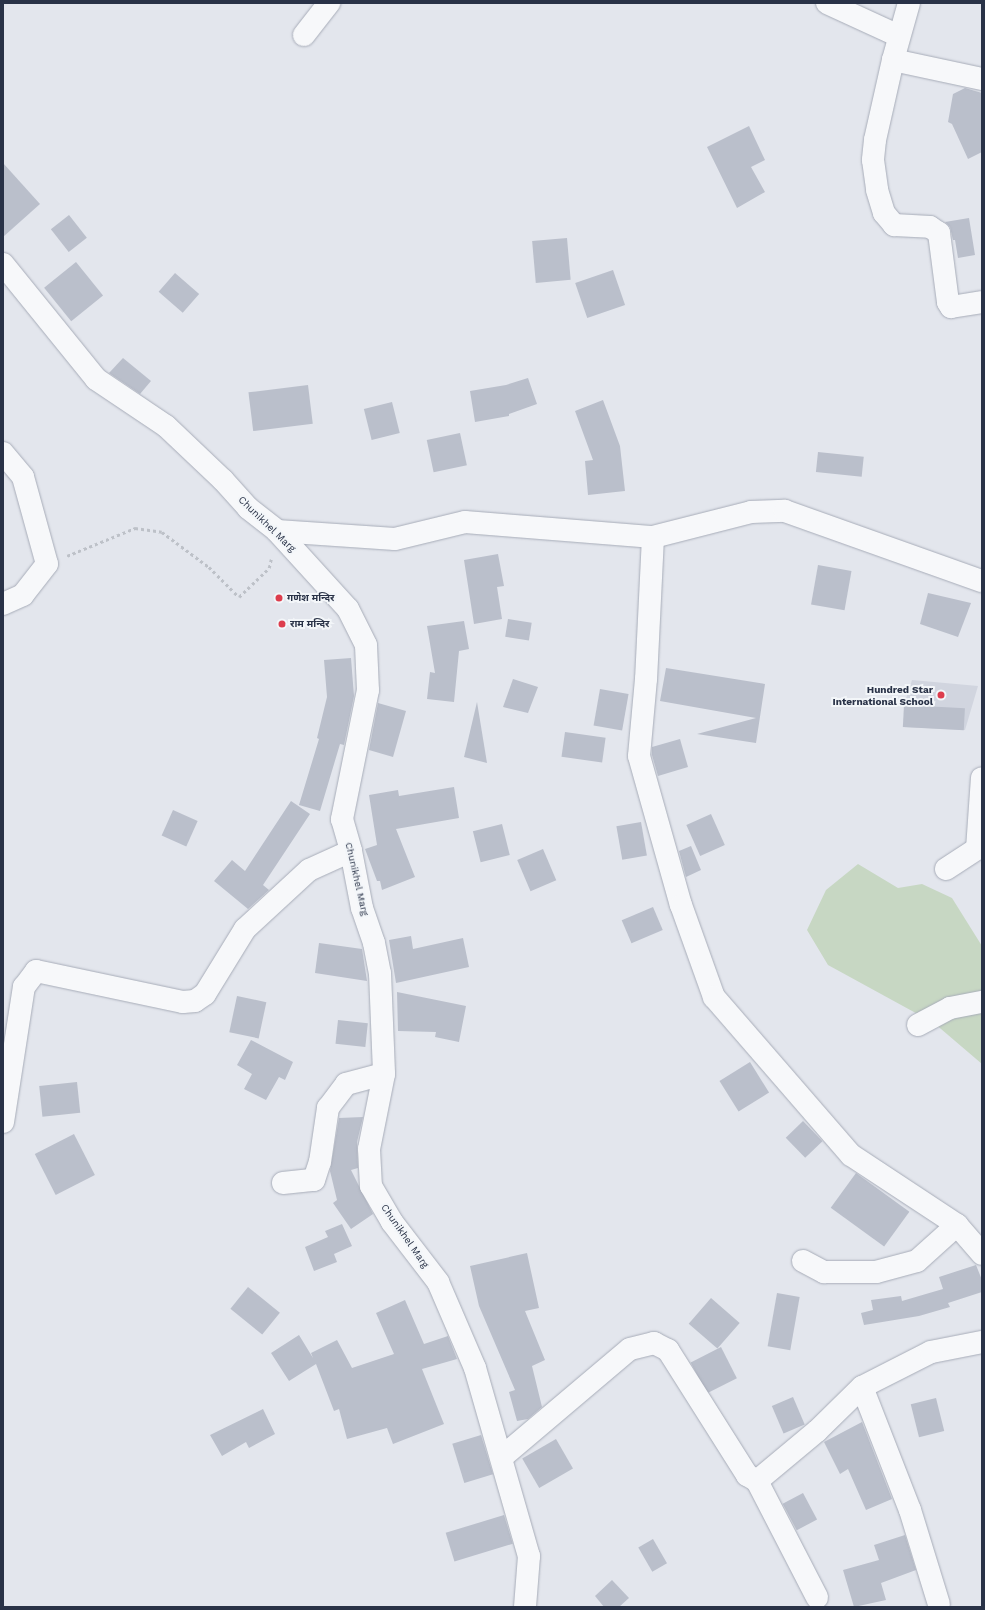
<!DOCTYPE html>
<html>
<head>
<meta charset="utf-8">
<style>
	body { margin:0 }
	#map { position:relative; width:985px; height:1610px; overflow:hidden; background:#e3e6ed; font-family:"Work Sans","Noto Sans Devanagari",sans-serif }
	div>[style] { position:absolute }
	.built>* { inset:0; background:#d1d5df }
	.green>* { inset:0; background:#c7d7c3 }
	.building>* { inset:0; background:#babfcb; transform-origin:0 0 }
	.path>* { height:2.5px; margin-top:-1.25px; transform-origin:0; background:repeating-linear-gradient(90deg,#bdc1c8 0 3px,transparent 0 6px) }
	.roads { filter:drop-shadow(0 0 1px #a7acb8) drop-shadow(0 0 1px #a7acb8) }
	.minor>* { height:22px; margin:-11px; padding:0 11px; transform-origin:11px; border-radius:11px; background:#f7f8fa }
	.dots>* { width:11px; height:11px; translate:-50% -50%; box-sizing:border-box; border:2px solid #f3f6f9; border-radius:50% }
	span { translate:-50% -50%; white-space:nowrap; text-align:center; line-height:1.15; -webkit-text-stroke:4px #f3f6f9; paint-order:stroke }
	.street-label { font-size:10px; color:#293247 }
	.poi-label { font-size:10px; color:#293247; font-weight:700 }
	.left { translate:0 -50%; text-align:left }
	.right { translate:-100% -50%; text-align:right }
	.frame { position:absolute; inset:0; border:4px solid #293247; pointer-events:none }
</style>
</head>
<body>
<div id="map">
	<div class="built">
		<div style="clip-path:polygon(912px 680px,978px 686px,965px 730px,904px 727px,904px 705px)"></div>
	</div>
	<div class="green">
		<div style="clip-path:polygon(858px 864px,898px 888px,922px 884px,952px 898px,982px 946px,982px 1064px,934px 1023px,828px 965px,807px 930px,826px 890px)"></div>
	</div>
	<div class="building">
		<div style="clip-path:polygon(965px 88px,982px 93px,982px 152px,968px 159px,952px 124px,948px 122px,953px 94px)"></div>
		<div style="clip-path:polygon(749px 126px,765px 160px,751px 167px,765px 192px,737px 208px,707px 147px)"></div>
		<div style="clip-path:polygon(3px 163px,40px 204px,3px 237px)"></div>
		<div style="left:69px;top:215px;width:29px;height:23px;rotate:52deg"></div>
		<div style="clip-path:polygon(969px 218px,975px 255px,958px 258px,955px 240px,953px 240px,950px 227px,945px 222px)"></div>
		<div style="left:567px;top:238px;width:42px;height:35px;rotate:85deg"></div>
		<div style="left:76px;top:262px;width:43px;height:41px;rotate:51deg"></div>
		<div style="left:613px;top:270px;width:37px;height:40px;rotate:71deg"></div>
		<div style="left:175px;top:273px;width:32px;height:25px;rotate:41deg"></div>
		<div style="clip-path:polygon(123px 358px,151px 381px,140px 394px,109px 373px)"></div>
		<div style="clip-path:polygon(528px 378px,537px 404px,509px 414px,509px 416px,475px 422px,470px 391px,506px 385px)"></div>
		<div style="left:308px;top:385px;width:39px;height:60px;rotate:83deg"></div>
		<div style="clip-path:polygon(603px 400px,620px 446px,625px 491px,588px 495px,585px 461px,593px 460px,575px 411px)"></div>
		<div style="left:392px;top:402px;width:32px;height:29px;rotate:76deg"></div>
		<div style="left:460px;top:433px;width:33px;height:34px;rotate:78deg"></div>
		<div style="left:818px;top:452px;width:46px;height:20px;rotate:6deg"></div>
		<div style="clip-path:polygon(498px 554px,504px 586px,497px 587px,502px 619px,474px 624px,464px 560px)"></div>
		<div style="left:818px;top:565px;width:34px;height:40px;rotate:10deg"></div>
		<div style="clip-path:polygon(928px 593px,971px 603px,958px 637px,920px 624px)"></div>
		<div style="left:508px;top:619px;width:24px;height:18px;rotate:9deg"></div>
		<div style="clip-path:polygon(464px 621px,469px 649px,459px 651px,454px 702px,427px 699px,430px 672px,435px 673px,427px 626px)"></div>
		<div style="clip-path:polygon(351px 658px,354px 696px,344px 745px,340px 744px,320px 811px,299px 805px,319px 739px,317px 738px,327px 697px,324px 660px)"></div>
		<div style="clip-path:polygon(666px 668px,765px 684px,756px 743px,697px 734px,756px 718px,660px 701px)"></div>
		<div style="clip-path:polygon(513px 679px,538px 687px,528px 713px,503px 707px)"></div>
		<div style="left:600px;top:689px;width:29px;height:37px;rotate:10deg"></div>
		<div style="clip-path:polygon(477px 702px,487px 763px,464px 757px)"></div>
		<div style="clip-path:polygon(378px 703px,406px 711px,393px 757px,369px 750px)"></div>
		<div style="left:904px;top:705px;width:61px;height:22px;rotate:3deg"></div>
		<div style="left:565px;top:732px;width:41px;height:25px;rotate:8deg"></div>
		<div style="clip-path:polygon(680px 739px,688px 767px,658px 776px,652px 755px,652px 747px)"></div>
		<div style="clip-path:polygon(454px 787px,459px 818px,396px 829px,415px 877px,382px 890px,380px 881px,377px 881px,365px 849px,377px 845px,369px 795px,398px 790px,399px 796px)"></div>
		<div style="clip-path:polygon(291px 801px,310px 814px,263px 885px,269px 890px,248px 909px,214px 881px,232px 860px,245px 871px)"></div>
		<div style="left:173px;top:810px;width:27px;height:28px;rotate:24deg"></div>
		<div style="left:711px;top:814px;width:34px;height:27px;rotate:66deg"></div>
		<div style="left:641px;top:822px;width:34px;height:25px;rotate:80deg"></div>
		<div style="left:502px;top:824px;width:32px;height:30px;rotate:76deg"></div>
		<div style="clip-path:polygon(691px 846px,701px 870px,686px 877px,679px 851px)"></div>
		<div style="left:543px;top:849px;width:34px;height:28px;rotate:67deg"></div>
		<div style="left:653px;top:907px;width:25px;height:34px;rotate:67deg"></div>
		<div style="clip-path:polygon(411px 936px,413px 949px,463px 938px,469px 967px,396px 983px,389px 940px)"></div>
		<div style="clip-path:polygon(319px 943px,362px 949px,367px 981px,315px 973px)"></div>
		<div style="clip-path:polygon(397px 992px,466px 1006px,459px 1042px,435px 1037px,436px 1032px,398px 1031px)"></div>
		<div style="left:237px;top:996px;width:30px;height:37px;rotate:12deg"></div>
		<div style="left:338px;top:1020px;width:30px;height:24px;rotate:6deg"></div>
		<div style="clip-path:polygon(251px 1040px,293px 1062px,285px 1080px,279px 1077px,266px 1100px,244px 1089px,252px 1074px,237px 1065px)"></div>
		<div style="left:750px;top:1062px;width:36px;height:36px;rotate:58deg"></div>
		<div style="left:77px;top:1082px;width:31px;height:38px;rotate:84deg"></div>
		<div style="clip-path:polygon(363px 1117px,357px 1142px,358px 1168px,351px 1170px,373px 1214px,351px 1229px,333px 1203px,337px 1200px,330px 1171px,339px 1118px)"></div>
		<div style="left:803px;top:1121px;width:28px;height:24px;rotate:46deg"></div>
		<div style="left:74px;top:1134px;width:46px;height:44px;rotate:63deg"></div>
		<div style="left:856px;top:1173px;width:66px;height:43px;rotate:36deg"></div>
		<div style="clip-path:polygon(342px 1224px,352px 1246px,334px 1254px,337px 1262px,314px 1271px,305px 1247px,328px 1237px,325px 1231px)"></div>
		<div style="clip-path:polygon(527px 1253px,539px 1308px,525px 1311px,545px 1360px,532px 1366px,542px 1407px,528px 1419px,517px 1421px,509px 1392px,515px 1390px,479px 1306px,470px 1266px)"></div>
		<div style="clip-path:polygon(976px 1265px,982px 1280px,982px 1292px,948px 1303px,950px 1307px,919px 1316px,864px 1325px,861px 1313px,873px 1310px,871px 1300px,901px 1296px,902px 1301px,943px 1289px,939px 1277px)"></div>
		<div style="left:248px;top:1287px;width:41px;height:28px;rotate:39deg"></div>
		<div style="left:777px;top:1293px;width:23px;height:54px;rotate:10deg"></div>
		<div style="left:711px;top:1298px;width:38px;height:34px;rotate:41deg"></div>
		<div style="clip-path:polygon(405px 1300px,424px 1344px,448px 1336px,457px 1359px,422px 1369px,444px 1424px,393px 1444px,387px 1428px,347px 1439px,339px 1409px,334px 1411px,316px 1364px,289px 1381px,271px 1353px,299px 1335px,313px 1358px,311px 1353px,337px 1340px,352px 1368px,394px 1354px,376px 1313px)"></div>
		<div style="left:721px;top:1347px;width:35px;height:34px;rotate:63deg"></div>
		<div style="left:793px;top:1397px;width:30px;height:23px;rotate:67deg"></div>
		<div style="left:936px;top:1398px;width:34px;height:26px;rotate:76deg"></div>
		<div style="clip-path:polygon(263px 1409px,275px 1434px,249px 1448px,246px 1442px,222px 1456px,210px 1435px)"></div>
		<div style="clip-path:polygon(862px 1422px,892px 1499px,866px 1510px,848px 1469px,840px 1474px,824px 1442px)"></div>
		<div style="left:481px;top:1435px;width:41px;height:30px;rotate:73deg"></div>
		<div style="left:556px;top:1439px;width:34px;height:39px;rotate:60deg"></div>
		<div style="left:803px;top:1493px;width:30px;height:23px;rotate:62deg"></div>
		<div style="left:504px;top:1515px;width:30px;height:61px;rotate:73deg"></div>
		<div style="clip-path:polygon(905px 1535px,916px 1570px,881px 1583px,886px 1600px,854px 1607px,843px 1570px,879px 1560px,874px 1545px)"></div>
		<div style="left:653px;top:1539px;width:28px;height:17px;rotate:60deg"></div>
		<div style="clip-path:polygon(612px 1580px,629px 1598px,619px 1607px,604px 1607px,595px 1596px)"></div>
	</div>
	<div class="path">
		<div style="left:67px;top:556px;width:74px;rotate:-22.4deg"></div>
		<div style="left:135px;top:528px;width:27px;rotate:8deg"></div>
		<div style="left:162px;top:532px;width:59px;rotate:36.7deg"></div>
		<div style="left:209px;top:567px;width:42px;rotate:45deg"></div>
		<div style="left:239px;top:597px;width:42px;rotate:-44deg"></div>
		<div style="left:269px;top:568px;width:9px;rotate:-77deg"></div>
	</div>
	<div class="roads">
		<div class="minor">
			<div style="left:827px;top:3px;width:79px;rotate:24.6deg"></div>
			<div style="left:909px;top:3px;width:59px;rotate:105.7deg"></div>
			<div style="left:893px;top:60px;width:82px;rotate:102.7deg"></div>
			<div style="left:875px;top:140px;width:20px;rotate:96deg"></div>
			<div style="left:873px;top:160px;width:30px;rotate:82deg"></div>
			<div style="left:877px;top:190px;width:24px;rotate:73deg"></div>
			<div style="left:884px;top:213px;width:16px;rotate:50deg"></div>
			<div style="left:894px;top:225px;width:36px;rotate:3deg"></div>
			<div style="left:930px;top:227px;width:11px;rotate:34deg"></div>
			<div style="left:939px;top:233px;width:70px;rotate:82.6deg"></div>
			<div style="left:948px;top:302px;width:6px;rotate:59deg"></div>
			<div style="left:951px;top:307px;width:31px;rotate:-9deg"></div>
			<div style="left:304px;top:35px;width:41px;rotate:-52deg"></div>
			<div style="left:893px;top:60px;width:91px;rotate:12.1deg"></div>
			<div style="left:3px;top:264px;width:148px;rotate:51deg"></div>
			<div style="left:96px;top:379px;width:84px;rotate:33.9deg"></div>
			<div style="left:166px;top:426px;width:79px;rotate:43.5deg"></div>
			<div style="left:223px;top:480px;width:38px;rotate:48deg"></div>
			<div style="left:248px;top:508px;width:37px;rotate:38deg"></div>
			<div style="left:277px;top:531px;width:105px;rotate:47.7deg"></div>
			<div style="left:348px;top:609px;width:40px;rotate:63.4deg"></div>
			<div style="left:366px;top:645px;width:45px;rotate:87.5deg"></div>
			<div style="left:368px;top:690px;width:132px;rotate:101.4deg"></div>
			<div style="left:342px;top:819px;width:33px;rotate:74deg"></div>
			<div style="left:351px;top:851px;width:58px;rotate:79.1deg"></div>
			<div style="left:362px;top:908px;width:37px;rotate:71deg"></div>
			<div style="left:374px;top:943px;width:31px;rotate:79deg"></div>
			<div style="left:380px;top:973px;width:101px;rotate:87.7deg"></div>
			<div style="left:384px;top:1074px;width:76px;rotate:101.3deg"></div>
			<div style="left:369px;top:1149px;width:37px;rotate:87deg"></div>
			<div style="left:371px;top:1186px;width:42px;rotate:59.7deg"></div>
			<div style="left:392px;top:1222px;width:76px;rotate:52.5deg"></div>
			<div style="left:438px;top:1282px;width:94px;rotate:66.7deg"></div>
			<div style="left:475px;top:1368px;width:196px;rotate:74deg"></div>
			<div style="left:529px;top:1556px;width:51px;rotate:94.5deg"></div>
			<div style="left:3px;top:453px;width:31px;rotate:50deg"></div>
			<div style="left:23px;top:477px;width:90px;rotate:74.6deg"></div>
			<div style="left:47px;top:564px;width:39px;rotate:128deg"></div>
			<div style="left:23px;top:595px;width:22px;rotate:156deg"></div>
			<div style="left:277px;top:531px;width:118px;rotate:3.9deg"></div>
			<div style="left:395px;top:539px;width:72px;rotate:-13.7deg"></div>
			<div style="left:465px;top:522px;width:189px;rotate:4.6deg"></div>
			<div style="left:653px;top:537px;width:101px;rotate:-14.3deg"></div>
			<div style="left:751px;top:512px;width:34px;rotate:-2deg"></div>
			<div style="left:785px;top:511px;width:209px;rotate:19.6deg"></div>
			<div style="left:653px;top:537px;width:142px;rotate:92.8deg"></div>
			<div style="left:646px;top:679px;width:77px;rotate:95.2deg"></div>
			<div style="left:639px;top:756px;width:155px;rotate:74.3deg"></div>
			<div style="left:681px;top:905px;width:98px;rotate:70.3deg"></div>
			<div style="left:714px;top:997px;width:209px;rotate:49.1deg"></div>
			<div style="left:851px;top:1155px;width:127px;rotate:33.4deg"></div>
			<div style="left:957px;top:1225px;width:38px;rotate:49deg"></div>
			<div style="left:946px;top:869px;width:37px;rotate:-33deg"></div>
			<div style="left:977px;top:849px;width:71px;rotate:-86deg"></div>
			<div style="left:918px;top:1025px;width:36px;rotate:-28deg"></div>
			<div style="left:950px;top:1008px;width:33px;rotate:-11deg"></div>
			<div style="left:3px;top:1122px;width:137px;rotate:-81.2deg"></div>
			<div style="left:24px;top:987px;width:20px;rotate:-53deg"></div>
			<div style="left:36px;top:971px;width:150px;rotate:11.9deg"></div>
			<div style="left:183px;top:1002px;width:12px;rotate:-5deg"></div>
			<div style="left:195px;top:1001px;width:12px;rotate:-35deg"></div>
			<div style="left:205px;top:994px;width:76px;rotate:-58.4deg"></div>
			<div style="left:245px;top:929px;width:87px;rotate:-42.7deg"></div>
			<div style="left:309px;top:870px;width:46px;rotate:-24.3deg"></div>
			<div style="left:283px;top:1183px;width:31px;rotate:-6deg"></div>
			<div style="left:314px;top:1180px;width:19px;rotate:-72deg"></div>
			<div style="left:320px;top:1162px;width:55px;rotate:-81.6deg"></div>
			<div style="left:328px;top:1108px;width:30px;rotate:-53deg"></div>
			<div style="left:346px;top:1084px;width:39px;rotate:-15deg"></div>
			<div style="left:803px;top:1261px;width:24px;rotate:28deg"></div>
			<div style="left:824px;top:1272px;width:52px"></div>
			<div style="left:876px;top:1272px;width:42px;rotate:-15deg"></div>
			<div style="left:917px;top:1261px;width:54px;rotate:-42deg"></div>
			<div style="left:862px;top:1387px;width:132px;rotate:68.7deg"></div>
			<div style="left:910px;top:1510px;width:98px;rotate:72.9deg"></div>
			<div style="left:502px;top:1457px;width:167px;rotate:-40.2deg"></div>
			<div style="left:630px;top:1349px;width:25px;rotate:-14deg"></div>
			<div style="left:654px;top:1343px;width:16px;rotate:27deg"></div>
			<div style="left:668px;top:1350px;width:148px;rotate:57.7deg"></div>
			<div style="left:747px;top:1475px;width:12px;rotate:31deg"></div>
			<div style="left:757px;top:1481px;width:131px;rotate:62.7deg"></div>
			<div style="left:757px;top:1481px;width:78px;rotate:-39.8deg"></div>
			<div style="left:817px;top:1431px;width:63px;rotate:-44.4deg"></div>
			<div style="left:862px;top:1387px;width:77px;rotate:-26.9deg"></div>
			<div style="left:931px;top:1352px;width:52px;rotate:-11.1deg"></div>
		</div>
	</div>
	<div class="dots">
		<div style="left:279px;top:598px;background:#dd3d4d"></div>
		<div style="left:282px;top:624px;background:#dd3d4d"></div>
		<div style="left:941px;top:695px;background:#dd3d4d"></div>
	</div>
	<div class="street-label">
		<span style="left:267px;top:524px;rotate:44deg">Chunikhel Marg</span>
		<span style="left:357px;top:879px;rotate:77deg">Chunikhel Marg</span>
		<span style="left:405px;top:1236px;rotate:55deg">Chunikhel Marg</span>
	</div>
	<div class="poi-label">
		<span class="left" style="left:287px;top:598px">गणेश मन्दिर</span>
		<span class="left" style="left:290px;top:624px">राम मन्दिर</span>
		<span class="right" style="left:933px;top:695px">Hundred Star<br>International School</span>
	</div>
	<div class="frame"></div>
</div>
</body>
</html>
